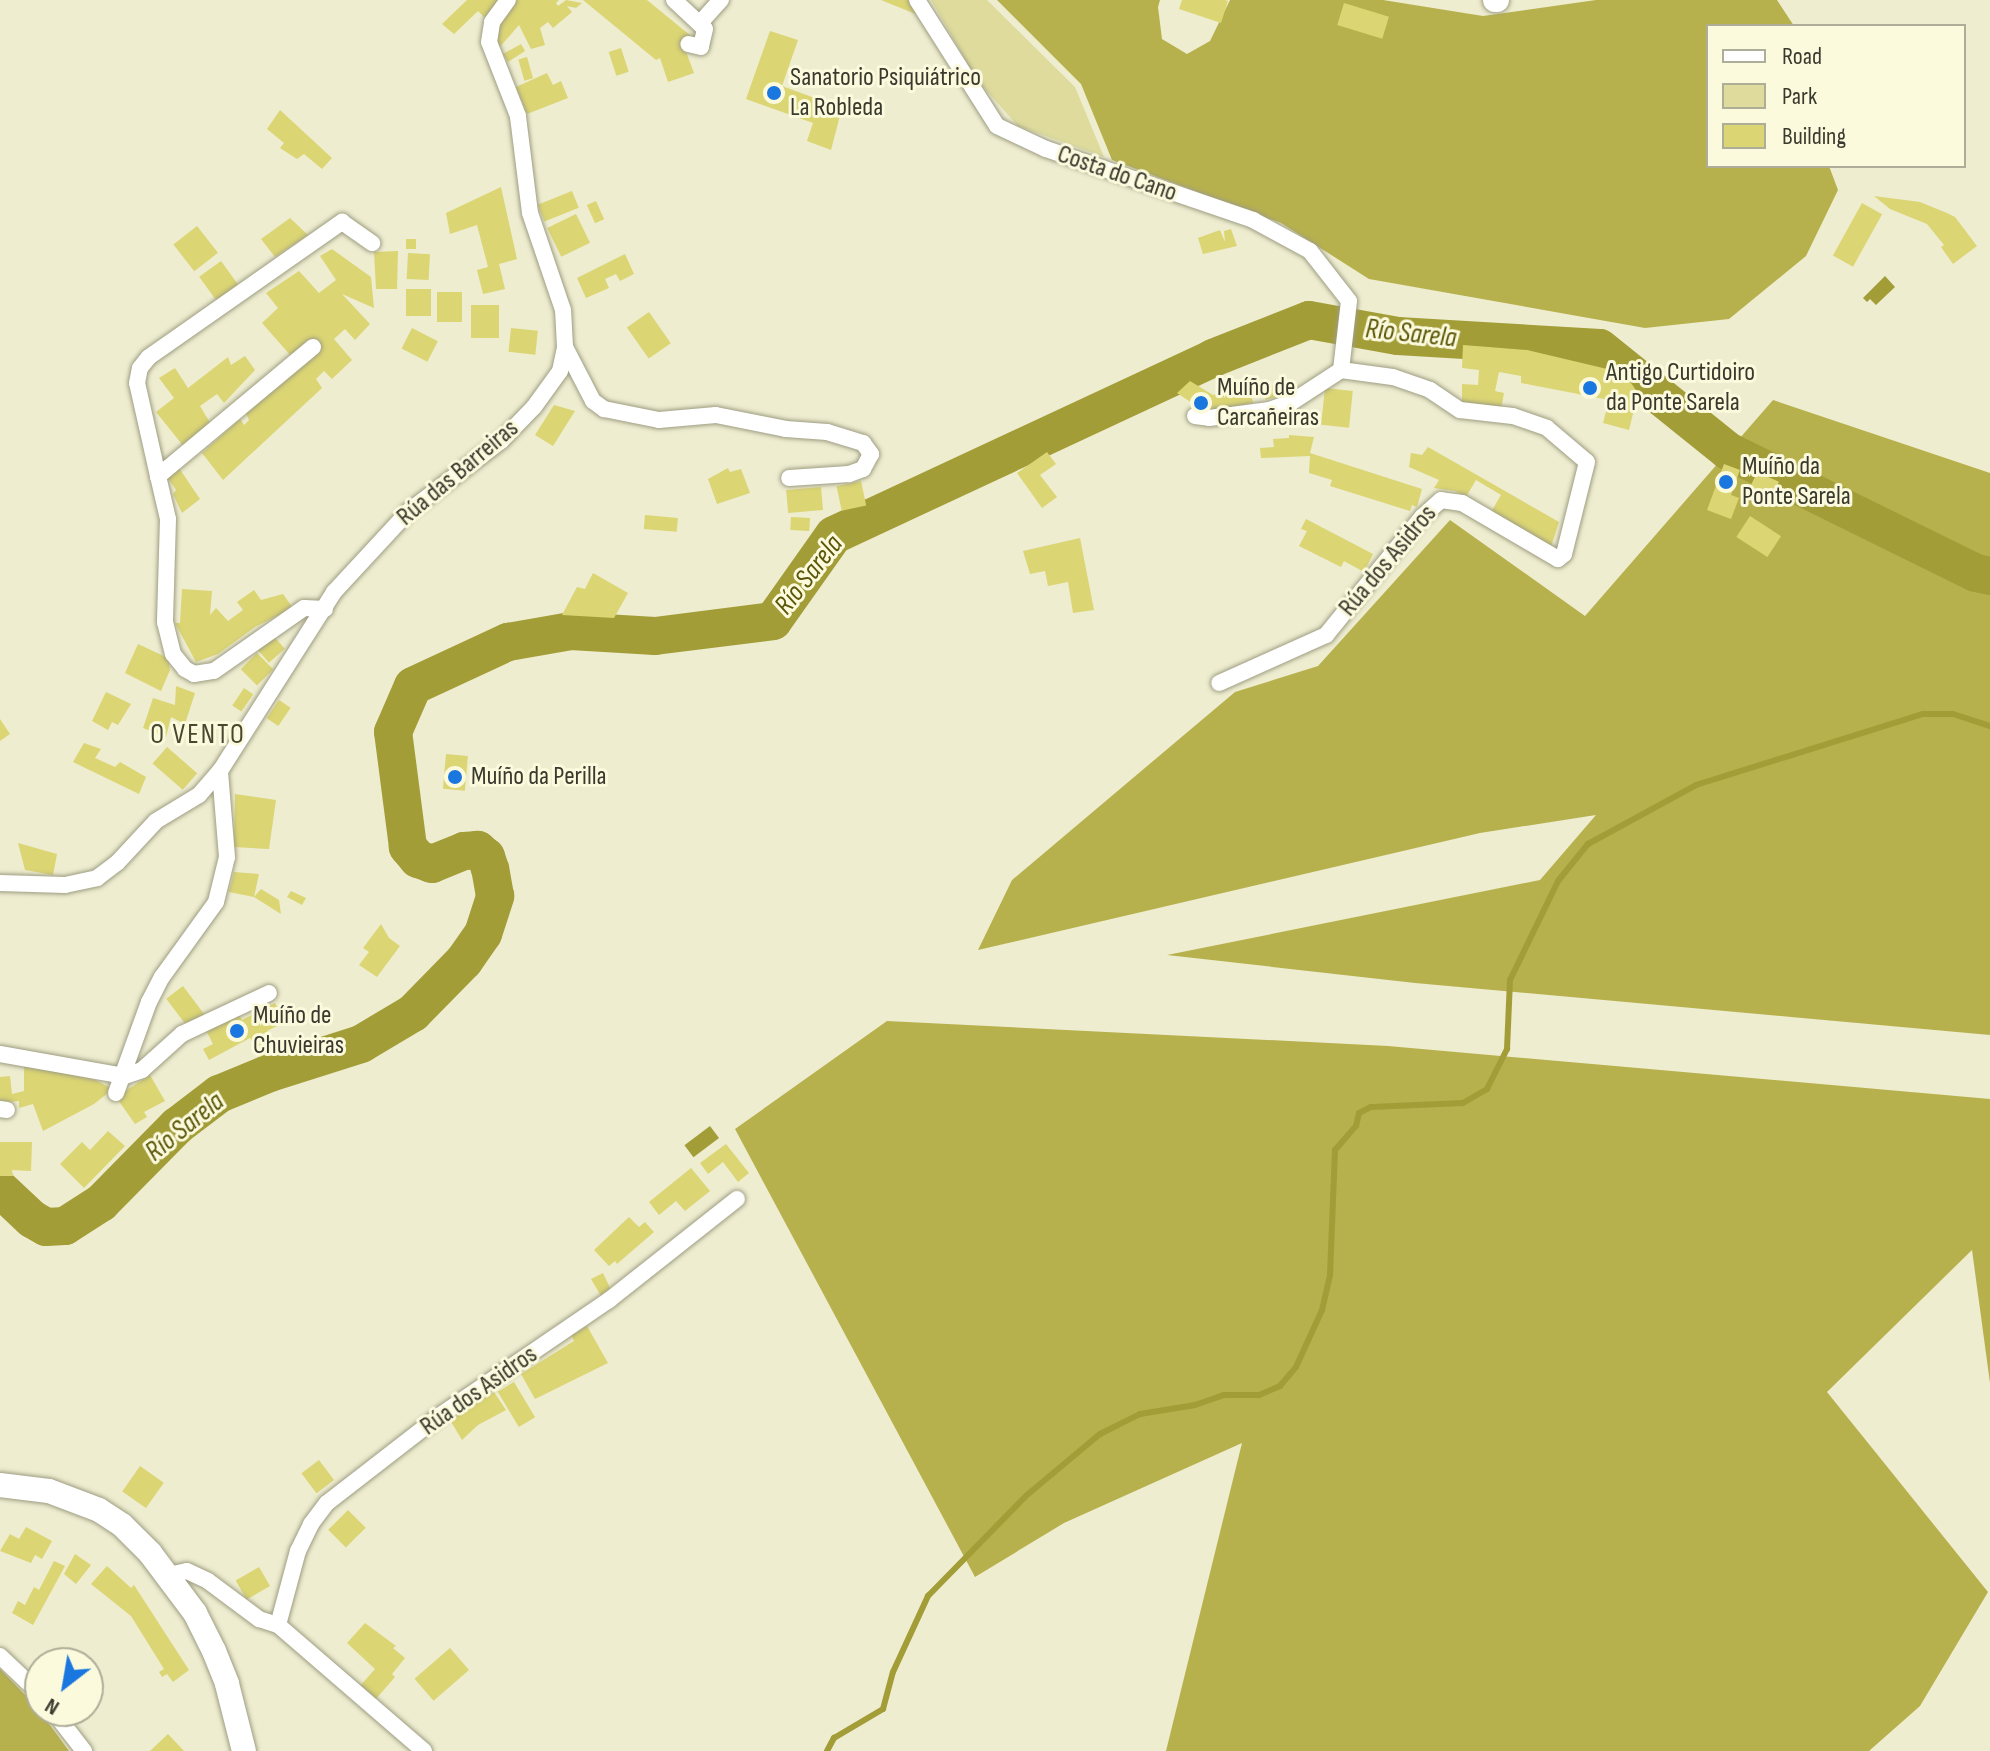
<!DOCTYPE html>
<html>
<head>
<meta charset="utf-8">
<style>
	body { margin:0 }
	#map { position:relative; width:1990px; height:1751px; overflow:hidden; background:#eeedd0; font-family:"Sofia Sans Condensed",sans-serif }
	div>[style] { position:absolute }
	.green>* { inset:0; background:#dedb9d }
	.forest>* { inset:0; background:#b7b14d }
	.water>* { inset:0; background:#a39d38; transform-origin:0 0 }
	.stream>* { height:6px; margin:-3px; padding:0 3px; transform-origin:3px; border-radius:3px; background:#a39d38 }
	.river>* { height:38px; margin:-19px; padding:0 19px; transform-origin:19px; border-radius:19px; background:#a39d38 }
	.building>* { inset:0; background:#dbd573; transform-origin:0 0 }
	.roads { filter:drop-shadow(0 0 2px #9e9d82) drop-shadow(0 0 2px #9e9d82) }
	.street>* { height:16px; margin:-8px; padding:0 8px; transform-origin:8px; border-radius:8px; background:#fff }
	.secondary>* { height:24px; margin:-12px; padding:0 12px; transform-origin:12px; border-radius:12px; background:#fff }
	.dots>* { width:22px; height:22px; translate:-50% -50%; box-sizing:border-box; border:4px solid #fbfadd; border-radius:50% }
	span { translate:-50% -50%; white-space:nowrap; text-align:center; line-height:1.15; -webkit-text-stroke:6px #fbfadd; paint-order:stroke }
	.poi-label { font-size:26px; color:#3a392e }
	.left { translate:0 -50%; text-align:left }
	.street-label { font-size:26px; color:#3a392e }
	.water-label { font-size:28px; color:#5b5609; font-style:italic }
	.neighbourhood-label { font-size:28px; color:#48472f; letter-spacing:2px }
	.legend { position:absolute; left:1706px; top:24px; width:260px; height:144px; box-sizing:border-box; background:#fbfadd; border:2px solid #aead97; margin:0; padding:10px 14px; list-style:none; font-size:24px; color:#3a392e }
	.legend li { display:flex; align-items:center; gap:16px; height:40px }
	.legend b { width:40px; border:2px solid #aead97 }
	.north { position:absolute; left:24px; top:1647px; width:80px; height:80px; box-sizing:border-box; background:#fbfadd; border:2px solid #aead97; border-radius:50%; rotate:211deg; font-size:22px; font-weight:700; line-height:32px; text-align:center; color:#3a392e }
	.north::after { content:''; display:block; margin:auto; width:28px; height:36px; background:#1b77e0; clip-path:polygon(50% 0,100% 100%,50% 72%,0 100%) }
</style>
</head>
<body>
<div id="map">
	<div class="green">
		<div style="clip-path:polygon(931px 0,987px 0,1075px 87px,1104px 157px,1018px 126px,977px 80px)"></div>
	</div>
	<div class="forest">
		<div style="clip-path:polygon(997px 0,1160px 0,1158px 7px,1162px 39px,1187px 54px,1210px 41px,1230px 0,1383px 0,1483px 16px,1596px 0,1777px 0,1794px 26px,1708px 26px,1708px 166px,1829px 166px,1838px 190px,1806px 256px,1729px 319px,1645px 328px,1369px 279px,1281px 223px,1112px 160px,1081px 84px)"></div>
		<div style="clip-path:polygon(1773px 400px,1990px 473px,1990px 1035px,1415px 983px,1167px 955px,1540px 880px,1596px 815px,1480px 833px,978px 950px,1012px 880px,1235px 692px,1318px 666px,1450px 520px,1585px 616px)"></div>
		<div style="clip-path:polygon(887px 1021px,1388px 1046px,1990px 1099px,1990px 1383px,1972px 1250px,1827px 1392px,1988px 1592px,1920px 1706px,1869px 1751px,1166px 1751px,1242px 1443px,1064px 1523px,975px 1577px,735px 1129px)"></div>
		<div style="clip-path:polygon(0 1669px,36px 1706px,69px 1751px,0 1751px)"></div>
	</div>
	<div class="water">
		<div style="clip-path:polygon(1885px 276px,1895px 287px,1876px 305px,1870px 299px,1867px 302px,1863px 298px)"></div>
		<div style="left:710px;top:1126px;width:15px;height:32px;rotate:53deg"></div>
	</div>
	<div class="stream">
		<div style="left:827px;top:1751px;width:15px;rotate:-62deg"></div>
		<div style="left:834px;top:1738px;width:57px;rotate:-30.6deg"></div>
		<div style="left:883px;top:1709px;width:38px;rotate:-75deg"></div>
		<div style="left:893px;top:1672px;width:84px;rotate:-65.3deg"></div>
		<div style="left:928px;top:1596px;width:141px;rotate:-45.6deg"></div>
		<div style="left:1027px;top:1495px;width:95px;rotate:-39.9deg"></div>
		<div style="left:1100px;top:1434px;width:45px;rotate:-26.6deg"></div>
		<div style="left:1140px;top:1414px;width:56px;rotate:-9.3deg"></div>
		<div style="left:1195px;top:1405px;width:31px;rotate:-19deg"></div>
		<div style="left:1224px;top:1395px;width:35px"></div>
		<div style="left:1259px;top:1395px;width:23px;rotate:-23deg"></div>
		<div style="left:1280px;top:1386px;width:25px;rotate:-50deg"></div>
		<div style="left:1296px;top:1367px;width:63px;rotate:-65.5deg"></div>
		<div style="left:1322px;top:1310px;width:36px;rotate:-77deg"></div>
		<div style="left:1330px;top:1275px;width:125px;rotate:-87.7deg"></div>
		<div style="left:1335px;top:1150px;width:32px;rotate:-49deg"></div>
		<div style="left:1356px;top:1126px;width:13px;rotate:-77deg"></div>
		<div style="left:1359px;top:1113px;width:13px;rotate:-27deg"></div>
		<div style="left:1371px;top:1107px;width:92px;rotate:-2.5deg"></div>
		<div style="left:1463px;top:1103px;width:28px;rotate:-30deg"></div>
		<div style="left:1487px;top:1089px;width:45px;rotate:-63.4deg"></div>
		<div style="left:1507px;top:1049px;width:69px;rotate:-87.5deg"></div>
		<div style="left:1510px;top:980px;width:110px;rotate:-64.1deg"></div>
		<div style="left:1558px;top:881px;width:48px;rotate:-51deg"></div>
		<div style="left:1588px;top:844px;width:123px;rotate:-28.6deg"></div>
		<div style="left:1696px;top:785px;width:238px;rotate:-17.4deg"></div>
		<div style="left:1923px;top:714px;width:30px"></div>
		<div style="left:1953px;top:714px;width:39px;rotate:18deg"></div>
	</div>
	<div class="river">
		<div style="left:0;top:1189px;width:44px;rotate:43.2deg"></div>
		<div style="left:32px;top:1219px;width:16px;rotate:30deg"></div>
		<div style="left:46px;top:1227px;width:19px;rotate:-3deg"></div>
		<div style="left:65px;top:1226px;width:43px;rotate:-32.6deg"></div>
		<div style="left:101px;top:1203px;width:108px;rotate:-45.4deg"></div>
		<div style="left:177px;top:1126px;width:53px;rotate:-37.3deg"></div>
		<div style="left:219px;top:1094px;width:55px;rotate:-22.4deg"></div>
		<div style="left:270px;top:1073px;width:96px;rotate:-17.7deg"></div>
		<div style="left:361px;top:1044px;width:61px;rotate:-30.8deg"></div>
		<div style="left:413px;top:1013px;width:73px;rotate:-45.6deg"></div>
		<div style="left:464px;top:961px;width:33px;rotate:-55deg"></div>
		<div style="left:483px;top:934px;width:40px;rotate:-72deg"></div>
		<div style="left:495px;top:896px;width:27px;rotate:-100deg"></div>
		<div style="left:490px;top:869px;width:13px;rotate:-108deg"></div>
		<div style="left:486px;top:857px;width:11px;rotate:-139deg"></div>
		<div style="left:478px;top:850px;width:14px;rotate:176deg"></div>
		<div style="left:464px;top:851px;width:35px;rotate:158deg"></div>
		<div style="left:432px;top:864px;width:15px;rotate:-160deg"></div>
		<div style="left:418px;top:859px;width:16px;rotate:-130deg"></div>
		<div style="left:408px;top:847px;width:116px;rotate:-97.4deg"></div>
		<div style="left:393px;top:732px;width:50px;rotate:-66.5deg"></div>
		<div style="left:413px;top:686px;width:105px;rotate:-24.9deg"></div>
		<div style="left:508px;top:642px;width:64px;rotate:-9.9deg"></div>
		<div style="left:571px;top:631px;width:84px;rotate:3.4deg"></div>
		<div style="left:655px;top:636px;width:119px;rotate:-7.2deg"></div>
		<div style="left:773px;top:621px;width:105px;rotate:-54.7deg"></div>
		<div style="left:834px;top:535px;width:418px;rotate:-25deg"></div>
		<div style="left:1213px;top:358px;width:103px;rotate:-21.6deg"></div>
		<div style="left:1309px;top:320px;width:90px;rotate:10.2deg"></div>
		<div style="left:1398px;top:336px;width:202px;rotate:3.4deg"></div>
		<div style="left:1600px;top:348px;width:164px;rotate:38.8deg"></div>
		<div style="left:1728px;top:451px;width:276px;rotate:26.2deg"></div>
		<div style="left:1976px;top:573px;width:14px;rotate:12deg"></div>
	</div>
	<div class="building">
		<div style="clip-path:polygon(467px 0,502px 0,488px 21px,478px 11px,454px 34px,442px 24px)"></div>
		<div style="clip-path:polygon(517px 0,559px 0,556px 3px,558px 6px,566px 0,582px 3px,576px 8px,567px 6px,572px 12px,553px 28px,548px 22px,540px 28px,545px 45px,531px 49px,519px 25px,499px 48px,496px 26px)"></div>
		<div style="clip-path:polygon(583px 0,647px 0,691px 36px,685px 49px,694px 73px,668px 82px,660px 58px,656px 60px)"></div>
		<div style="clip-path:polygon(881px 0,910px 0,918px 15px)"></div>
		<div style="clip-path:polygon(1182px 0,1225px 0,1228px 1px,1221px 23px,1179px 9px)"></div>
		<div style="left:1344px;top:3px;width:47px;height:23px;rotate:17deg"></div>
		<div style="clip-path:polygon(770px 31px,798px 40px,782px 86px,842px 108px,831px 150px,807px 141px,813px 123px,746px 99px)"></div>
		<div style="clip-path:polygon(521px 44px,525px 51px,508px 62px,503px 54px)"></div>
		<div style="left:621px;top:48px;width:25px;height:13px;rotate:72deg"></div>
		<div style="left:527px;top:57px;width:22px;height:9px;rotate:74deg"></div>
		<div style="clip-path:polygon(547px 73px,553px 85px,561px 81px,568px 98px,527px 114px,516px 87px)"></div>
		<div style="clip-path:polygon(280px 110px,332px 158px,322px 169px,304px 154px,297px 159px,280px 148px,284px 143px,267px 129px)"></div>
		<div style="clip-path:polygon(501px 187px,517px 259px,499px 264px,505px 289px,483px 294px,477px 270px,488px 267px,477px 225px,450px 234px,446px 213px)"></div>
		<div style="left:572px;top:191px;width:18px;height:37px;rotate:68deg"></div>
		<div style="clip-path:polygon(1874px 196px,1920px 202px,1947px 213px,1955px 217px,1977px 246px,1953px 264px,1941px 247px,1944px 245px,1927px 224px,1890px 209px)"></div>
		<div style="left:596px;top:201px;width:20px;height:10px;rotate:66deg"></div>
		<div style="left:1862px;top:203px;width:23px;height:60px;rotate:29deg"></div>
		<div style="left:576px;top:214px;width:32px;height:32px;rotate:64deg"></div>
		<div style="clip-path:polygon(290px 218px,308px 235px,275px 257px,261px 239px)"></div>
		<div style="left:197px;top:226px;width:34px;height:30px;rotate:52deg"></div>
		<div style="clip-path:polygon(1231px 229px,1237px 246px,1203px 254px,1198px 238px,1220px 230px,1225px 242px,1224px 231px)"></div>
		<div style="left:406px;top:239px;width:10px;height:10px"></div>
		<div style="clip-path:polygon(332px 249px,371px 277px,374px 308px,342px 294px,370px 324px,355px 340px,345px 329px,334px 339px,352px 360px,332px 379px,324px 371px,316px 379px,322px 388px,223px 480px,202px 453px,240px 419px,244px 425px,249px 420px,245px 411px,291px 356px,262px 323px,278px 308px,266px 293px,299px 271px,319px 293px,336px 280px,320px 256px)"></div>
		<div style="clip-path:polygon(398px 251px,397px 289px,376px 289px,374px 252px)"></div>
		<div style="left:408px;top:253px;width:22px;height:26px;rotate:3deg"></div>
		<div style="clip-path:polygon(625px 254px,634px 274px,620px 281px,616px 274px,605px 279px,609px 288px,586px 298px,577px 278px)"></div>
		<div style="left:221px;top:261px;width:29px;height:27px;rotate:54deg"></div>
		<div style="left:406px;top:289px;width:25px;height:27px"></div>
		<div style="left:437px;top:292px;width:25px;height:30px"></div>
		<div style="left:471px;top:305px;width:28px;height:33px"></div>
		<div style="left:649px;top:312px;width:38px;height:27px;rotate:55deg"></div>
		<div style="left:412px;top:328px;width:29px;height:23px;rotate:27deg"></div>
		<div style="left:511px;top:328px;width:27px;height:24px;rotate:6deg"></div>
		<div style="clip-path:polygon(1463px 345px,1527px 350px,1624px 373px,1638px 393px,1629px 430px,1603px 423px,1609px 400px,1521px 383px,1521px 376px,1499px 372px,1495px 391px,1504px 393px,1501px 409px,1462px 405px,1462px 384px,1478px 385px,1479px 370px,1462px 368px)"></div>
		<div style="clip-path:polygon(245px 356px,255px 370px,224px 403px,217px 394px,200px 406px,212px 426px,185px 448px,156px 412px,174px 398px,159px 378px,175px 368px,188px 388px,228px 357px,231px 365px)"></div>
		<div style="clip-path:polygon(1190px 381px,1213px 395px,1249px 385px,1253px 403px,1207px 413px,1177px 393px)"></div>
		<div style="left:1287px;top:382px;width:12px;height:25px;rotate:76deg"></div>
		<div style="left:1325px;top:388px;width:28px;height:37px;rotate:6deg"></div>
		<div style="clip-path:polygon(554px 405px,575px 411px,553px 446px,535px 435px)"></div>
		<div style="clip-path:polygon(1289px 435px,1314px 437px,1310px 453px,1422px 489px,1417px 507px,1412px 505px,1410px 511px,1330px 486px,1332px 480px,1309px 473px,1310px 456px,1261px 458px,1260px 448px,1274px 447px,1273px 439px,1289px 438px)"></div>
		<div style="clip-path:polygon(1428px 447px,1559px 522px,1551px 547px,1491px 512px,1501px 495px,1476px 480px,1466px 497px,1455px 491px,1434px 488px,1439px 480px,1409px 467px,1411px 453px,1422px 455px)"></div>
		<div style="clip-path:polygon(1047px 452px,1056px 464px,1040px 475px,1057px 497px,1042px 508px,1017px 473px)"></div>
		<div style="clip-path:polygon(1724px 464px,1740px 470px,1731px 495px,1739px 498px,1731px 519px,1707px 510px)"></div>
		<div style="clip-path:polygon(179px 468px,200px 499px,182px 513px,173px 494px,176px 490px,168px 478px)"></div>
		<div style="clip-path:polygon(728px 468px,730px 472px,741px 469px,750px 493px,717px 504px,708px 479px)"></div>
		<div style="left:1757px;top:472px;width:24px;height:19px;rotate:24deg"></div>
		<div style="left:861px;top:481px;width:25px;height:25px;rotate:78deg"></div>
		<div style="left:821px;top:487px;width:23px;height:35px;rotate:85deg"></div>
		<div style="left:645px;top:515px;width:33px;height:14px;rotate:5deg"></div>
		<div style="left:1750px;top:516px;width:37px;height:25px;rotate:33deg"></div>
		<div style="left:791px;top:517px;width:19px;height:13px;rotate:3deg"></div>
		<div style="clip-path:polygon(1306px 519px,1373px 554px,1364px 572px,1344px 561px,1341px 567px,1299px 546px,1307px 531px,1301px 529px)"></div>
		<div style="clip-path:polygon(1080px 538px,1094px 610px,1073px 613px,1068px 582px,1048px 586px,1045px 571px,1030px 574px,1023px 551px)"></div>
		<div style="clip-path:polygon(593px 573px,628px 593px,614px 618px,562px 615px,577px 587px,585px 589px)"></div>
		<div style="clip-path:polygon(182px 589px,212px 591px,210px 615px,216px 608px,228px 621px,243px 610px,237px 602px,254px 590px,261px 600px,283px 594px,293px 608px,255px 627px,218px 654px,196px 662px,175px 623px,180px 623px)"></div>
		<div style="left:271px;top:633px;width:21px;height:21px;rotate:49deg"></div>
		<div style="clip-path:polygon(138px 644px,168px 658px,170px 670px,161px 691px,125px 673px)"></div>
		<div style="left:257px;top:653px;width:23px;height:23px;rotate:45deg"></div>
		<div style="clip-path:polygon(176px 686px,195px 693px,185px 724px,171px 717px,166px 737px,143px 728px,153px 698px,175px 705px)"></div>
		<div style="left:244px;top:688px;width:11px;height:21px;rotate:34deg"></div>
		<div style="clip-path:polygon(106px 692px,131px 704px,118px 725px,112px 722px,108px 730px,92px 721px)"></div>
		<div style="left:279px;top:700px;width:14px;height:22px;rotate:34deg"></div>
		<div style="clip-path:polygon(0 719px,10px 734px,0 741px)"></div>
		<div style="clip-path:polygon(84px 743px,101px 749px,95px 758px,115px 767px,120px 762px,146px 777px,139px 794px,73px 762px)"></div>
		<div style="left:167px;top:747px;width:40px;height:22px;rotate:41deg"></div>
		<div style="left:446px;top:754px;width:22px;height:35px;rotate:5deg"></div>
		<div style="clip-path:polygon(235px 794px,276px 800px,269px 849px,234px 847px)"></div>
		<div style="clip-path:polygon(18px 843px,57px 854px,53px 875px,25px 870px)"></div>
		<div style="clip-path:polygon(234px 872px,259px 874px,254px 897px,261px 889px,279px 900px,281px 914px,254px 897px,229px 892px)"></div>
		<div style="clip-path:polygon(291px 891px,306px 898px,302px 905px,287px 897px)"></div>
		<div style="clip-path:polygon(381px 924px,389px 938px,400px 946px,377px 977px,359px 965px,369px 952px,363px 948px)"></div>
		<div style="left:183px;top:986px;width:35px;height:21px;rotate:53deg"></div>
		<div style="clip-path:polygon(275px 1003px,285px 1022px,267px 1031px,276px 1049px,260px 1057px,250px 1038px,209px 1060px,203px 1049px,213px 1044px,206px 1030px,238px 1013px,242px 1020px)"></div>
		<div style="clip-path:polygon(24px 1064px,95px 1080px,113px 1089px,94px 1104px,43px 1131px,33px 1104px,19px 1108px,19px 1101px,0 1103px,0 1077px,10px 1076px,12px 1094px,24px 1091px)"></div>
		<div style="clip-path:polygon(150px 1075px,165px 1101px,144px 1112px,147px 1117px,135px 1124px,116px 1097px)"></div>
		<div style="clip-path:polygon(108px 1131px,125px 1146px,84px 1188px,60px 1164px,82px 1142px,90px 1150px)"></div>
		<div style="clip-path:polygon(0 1142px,32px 1142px,31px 1171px,12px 1170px,13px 1176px,0 1176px)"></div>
		<div style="clip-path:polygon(726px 1144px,749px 1173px,738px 1182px,723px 1162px,708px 1174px,700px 1163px)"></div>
		<div style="clip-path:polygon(691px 1168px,710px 1191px,685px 1211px,676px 1201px,659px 1215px,649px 1202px)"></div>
		<div style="clip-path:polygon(629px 1217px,639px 1227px,645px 1222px,654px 1232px,617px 1264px,615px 1261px,609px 1266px,594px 1250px)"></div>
		<div style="clip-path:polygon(603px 1273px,611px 1290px,601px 1296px,591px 1279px)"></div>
		<div style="clip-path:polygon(587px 1326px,608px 1363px,535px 1399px,521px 1374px,574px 1341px,571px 1335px)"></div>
		<div style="left:514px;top:1382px;width:41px;height:19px;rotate:59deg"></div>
		<div style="clip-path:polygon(494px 1392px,506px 1410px,478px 1425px,462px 1440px,450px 1420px)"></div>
		<div style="left:319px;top:1460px;width:25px;height:22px;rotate:53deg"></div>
		<div style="left:140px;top:1466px;width:29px;height:31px;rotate:35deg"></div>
		<div style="left:348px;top:1510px;width:25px;height:28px;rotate:45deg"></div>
		<div style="clip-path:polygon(26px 1527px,52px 1541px,42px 1559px,35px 1555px,31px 1563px,0 1551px,10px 1534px,19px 1539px)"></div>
		<div style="clip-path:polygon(75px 1554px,91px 1565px,76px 1584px,64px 1574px)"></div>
		<div style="clip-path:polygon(54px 1561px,65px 1566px,33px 1625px,12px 1613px,18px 1601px,25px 1605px,34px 1587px,39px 1590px)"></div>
		<div style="clip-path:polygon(107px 1566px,131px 1588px,134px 1585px,189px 1670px,173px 1682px,167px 1674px,162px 1677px,159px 1672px,164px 1669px,131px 1616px,91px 1584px)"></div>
		<div style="left:259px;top:1567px;width:22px;height:27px;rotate:60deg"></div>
		<div style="clip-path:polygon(365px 1623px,396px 1646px,393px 1648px,405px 1658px,392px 1674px,395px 1677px,375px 1700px,360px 1686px,375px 1669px,347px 1643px)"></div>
		<div style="left:450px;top:1648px;width:29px;height:47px;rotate:49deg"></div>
		<div style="clip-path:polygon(168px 1734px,184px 1751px,150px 1751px)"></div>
	</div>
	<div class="roads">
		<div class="street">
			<div style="left:674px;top:0;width:42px;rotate:43.1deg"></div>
			<div style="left:705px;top:29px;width:18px;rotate:103deg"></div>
			<div style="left:701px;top:47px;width:13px;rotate:-167deg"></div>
			<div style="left:917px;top:0;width:149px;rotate:57.6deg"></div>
			<div style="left:997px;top:126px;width:54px;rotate:25.1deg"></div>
			<div style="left:1046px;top:149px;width:219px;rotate:18.9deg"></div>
			<div style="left:1253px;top:220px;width:65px;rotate:28.5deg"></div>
			<div style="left:1310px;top:251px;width:63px;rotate:52deg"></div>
			<div style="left:1349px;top:301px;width:69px;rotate:96.6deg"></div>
			<div style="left:701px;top:22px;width:30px;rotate:-48deg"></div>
			<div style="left:313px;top:347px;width:202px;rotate:140.2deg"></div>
			<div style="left:158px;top:476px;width:44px;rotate:76.9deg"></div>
			<div style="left:168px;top:519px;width:103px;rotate:91.7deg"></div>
			<div style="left:165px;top:622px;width:33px;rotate:76deg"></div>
			<div style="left:173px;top:654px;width:19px;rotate:51deg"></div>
			<div style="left:185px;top:669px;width:10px;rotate:29deg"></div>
			<div style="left:194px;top:674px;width:20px;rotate:-9deg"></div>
			<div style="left:214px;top:671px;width:110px;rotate:-35deg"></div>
			<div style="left:304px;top:608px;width:21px;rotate:3deg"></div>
			<div style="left:565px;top:347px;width:61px;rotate:62.6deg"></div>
			<div style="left:593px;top:401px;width:14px;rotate:36deg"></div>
			<div style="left:604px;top:409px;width:56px;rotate:11.3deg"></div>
			<div style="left:659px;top:420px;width:57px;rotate:-5deg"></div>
			<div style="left:716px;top:415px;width:71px;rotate:11.3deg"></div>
			<div style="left:786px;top:429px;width:41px;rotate:4.2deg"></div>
			<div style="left:827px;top:432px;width:38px;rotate:17deg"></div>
			<div style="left:863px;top:443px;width:14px;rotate:54deg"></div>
			<div style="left:871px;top:454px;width:17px;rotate:118deg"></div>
			<div style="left:863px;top:469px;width:15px;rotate:160deg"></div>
			<div style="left:849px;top:474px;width:60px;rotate:176.2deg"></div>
			<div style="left:1195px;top:416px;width:14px;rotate:8deg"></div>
			<div style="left:1209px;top:418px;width:61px;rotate:-7.6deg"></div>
			<div style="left:1269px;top:410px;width:24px;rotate:-19deg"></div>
			<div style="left:1292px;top:402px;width:59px;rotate:-33.1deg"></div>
			<div style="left:1341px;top:370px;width:52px;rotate:7.7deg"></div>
			<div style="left:1393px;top:377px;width:39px;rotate:19deg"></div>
			<div style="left:1430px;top:390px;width:36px;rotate:34deg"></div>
			<div style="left:1460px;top:410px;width:53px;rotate:6.5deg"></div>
			<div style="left:1513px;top:416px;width:36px;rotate:19deg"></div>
			<div style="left:1547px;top:428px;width:52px;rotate:40.4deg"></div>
			<div style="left:1587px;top:462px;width:95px;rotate:104deg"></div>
			<div style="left:1564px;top:554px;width:8px;rotate:140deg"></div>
			<div style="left:1558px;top:559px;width:111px;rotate:-149.7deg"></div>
			<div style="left:1462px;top:503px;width:21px;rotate:-172deg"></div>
			<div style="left:1441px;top:500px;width:25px;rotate:138deg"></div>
			<div style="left:1422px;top:517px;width:152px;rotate:129.1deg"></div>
			<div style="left:1326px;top:635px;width:117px;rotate:155.8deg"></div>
			<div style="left:158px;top:476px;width:95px;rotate:-102.7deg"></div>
			<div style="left:137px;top:383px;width:15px;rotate:-79deg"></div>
			<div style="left:140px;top:368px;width:14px;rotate:-51deg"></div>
			<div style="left:149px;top:357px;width:236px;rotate:-35deg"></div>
			<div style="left:342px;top:222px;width:37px;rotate:35deg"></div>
			<div style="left:0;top:883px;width:65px;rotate:1.8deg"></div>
			<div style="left:65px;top:885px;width:33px;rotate:-12deg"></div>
			<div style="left:97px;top:878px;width:25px;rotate:-37deg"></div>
			<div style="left:117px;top:863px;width:57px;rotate:-47.1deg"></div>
			<div style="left:156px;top:821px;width:50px;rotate:-31.2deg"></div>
			<div style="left:199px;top:795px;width:32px;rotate:-49deg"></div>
			<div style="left:220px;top:771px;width:212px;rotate:-57.5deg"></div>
			<div style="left:334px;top:592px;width:110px;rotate:-47.2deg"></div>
			<div style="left:409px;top:511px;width:116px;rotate:-37.3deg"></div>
			<div style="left:501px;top:441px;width:47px;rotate:-45.9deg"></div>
			<div style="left:534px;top:407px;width:44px;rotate:-54.2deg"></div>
			<div style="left:560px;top:371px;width:25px;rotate:-78deg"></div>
			<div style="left:565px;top:347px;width:37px;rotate:-93deg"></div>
			<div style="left:563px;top:310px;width:102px;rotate:-108.8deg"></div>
			<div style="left:530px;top:213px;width:98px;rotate:-97.1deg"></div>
			<div style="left:518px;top:116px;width:79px;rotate:-111.4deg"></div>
			<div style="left:489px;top:42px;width:20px;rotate:-81deg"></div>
			<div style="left:492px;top:22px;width:27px;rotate:-54deg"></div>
			<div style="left:0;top:1054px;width:127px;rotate:10deg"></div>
			<div style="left:125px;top:1076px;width:18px;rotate:-19deg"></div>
			<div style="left:142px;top:1070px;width:54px;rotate:-42deg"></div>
			<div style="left:182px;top:1034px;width:96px;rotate:-25.2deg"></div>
			<div style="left:116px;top:1093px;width:97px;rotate:-70.1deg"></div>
			<div style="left:149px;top:1002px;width:28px;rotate:-63deg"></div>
			<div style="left:162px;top:977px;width:92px;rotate:-54.2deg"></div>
			<div style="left:216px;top:902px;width:46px;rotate:-76.3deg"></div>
			<div style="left:227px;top:857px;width:86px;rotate:-94.7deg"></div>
			<div style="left:0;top:1109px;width:7px;rotate:8deg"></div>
			<div style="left:169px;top:1575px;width:18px;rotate:-13deg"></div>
			<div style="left:187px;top:1571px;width:23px;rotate:25deg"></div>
			<div style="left:208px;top:1581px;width:64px;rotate:36.7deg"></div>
			<div style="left:259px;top:1619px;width:20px;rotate:18deg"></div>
			<div style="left:278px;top:1625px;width:193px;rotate:40.8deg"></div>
			<div style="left:278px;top:1625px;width:77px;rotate:-74.9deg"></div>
			<div style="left:298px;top:1551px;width:30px;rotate:-64deg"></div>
			<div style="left:311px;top:1524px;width:26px;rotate:-53deg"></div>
			<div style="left:327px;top:1503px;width:142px;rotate:-37.8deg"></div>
			<div style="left:439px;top:1416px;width:206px;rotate:-34.3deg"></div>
			<div style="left:609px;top:1300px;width:163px;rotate:-38.3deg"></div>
			<div style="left:0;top:1656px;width:55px;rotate:43.5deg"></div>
			<div style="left:53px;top:1711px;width:51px;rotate:52.2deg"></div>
		</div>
		<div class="secondary">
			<div style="left:1495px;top:0;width:2px"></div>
			<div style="left:0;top:1485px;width:49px;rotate:7deg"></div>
			<div style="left:49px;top:1491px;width:53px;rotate:20.8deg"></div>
			<div style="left:99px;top:1510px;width:27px;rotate:33deg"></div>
			<div style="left:122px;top:1525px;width:40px;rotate:45deg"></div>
			<div style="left:150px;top:1553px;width:75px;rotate:53.1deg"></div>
			<div style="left:195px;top:1613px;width:42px;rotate:63.4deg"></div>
			<div style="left:214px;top:1651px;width:35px;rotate:68deg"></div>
			<div style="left:227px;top:1684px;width:69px;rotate:75.8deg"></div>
		</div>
	</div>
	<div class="dots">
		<div style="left:774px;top:93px;background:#1b77e0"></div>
		<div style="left:1590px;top:388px;background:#1b77e0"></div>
		<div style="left:1201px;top:403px;background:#1b77e0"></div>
		<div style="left:1726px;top:482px;background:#1b77e0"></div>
		<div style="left:455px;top:777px;background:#1b77e0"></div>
		<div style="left:237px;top:1031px;background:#1b77e0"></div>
	</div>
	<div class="poi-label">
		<span class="left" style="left:790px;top:93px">Sanatorio Psiquiátrico<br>La Robleda</span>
		<span class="left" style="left:1606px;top:388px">Antigo Curtidoiro<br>da Ponte Sarela</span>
		<span class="left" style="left:1217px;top:403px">Muíño de<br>Carcañeiras</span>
		<span class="left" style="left:1742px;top:482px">Muíño da<br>Ponte Sarela</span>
		<span class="left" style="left:471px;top:777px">Muíño da Perilla</span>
		<span class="left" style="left:253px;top:1031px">Muíño de<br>Chuvieiras</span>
	</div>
	<div class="street-label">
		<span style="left:1117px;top:174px;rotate:19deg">Costa do Cano</span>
		<span style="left:458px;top:473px;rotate:-40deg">Rúa das Barreiras</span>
		<span style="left:1388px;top:561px;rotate:-50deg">Rúa dos Asidros</span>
		<span style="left:479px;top:1391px;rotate:-35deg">Rúa dos Asidros</span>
	</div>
	<div class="water-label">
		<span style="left:1411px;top:334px;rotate:6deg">Río Sarela</span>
		<span style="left:809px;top:575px;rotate:-52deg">Río Sarela</span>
		<span style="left:185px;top:1127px;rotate:-39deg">Río Sarela</span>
	</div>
	<div class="neighbourhood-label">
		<span style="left:198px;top:735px">O VENTO</span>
	</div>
	<ul class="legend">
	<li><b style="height:10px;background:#fff"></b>Road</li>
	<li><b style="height:22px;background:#dedb9d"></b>Park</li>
	<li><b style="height:22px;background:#dbd573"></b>Building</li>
	</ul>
	<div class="north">N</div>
</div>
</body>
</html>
